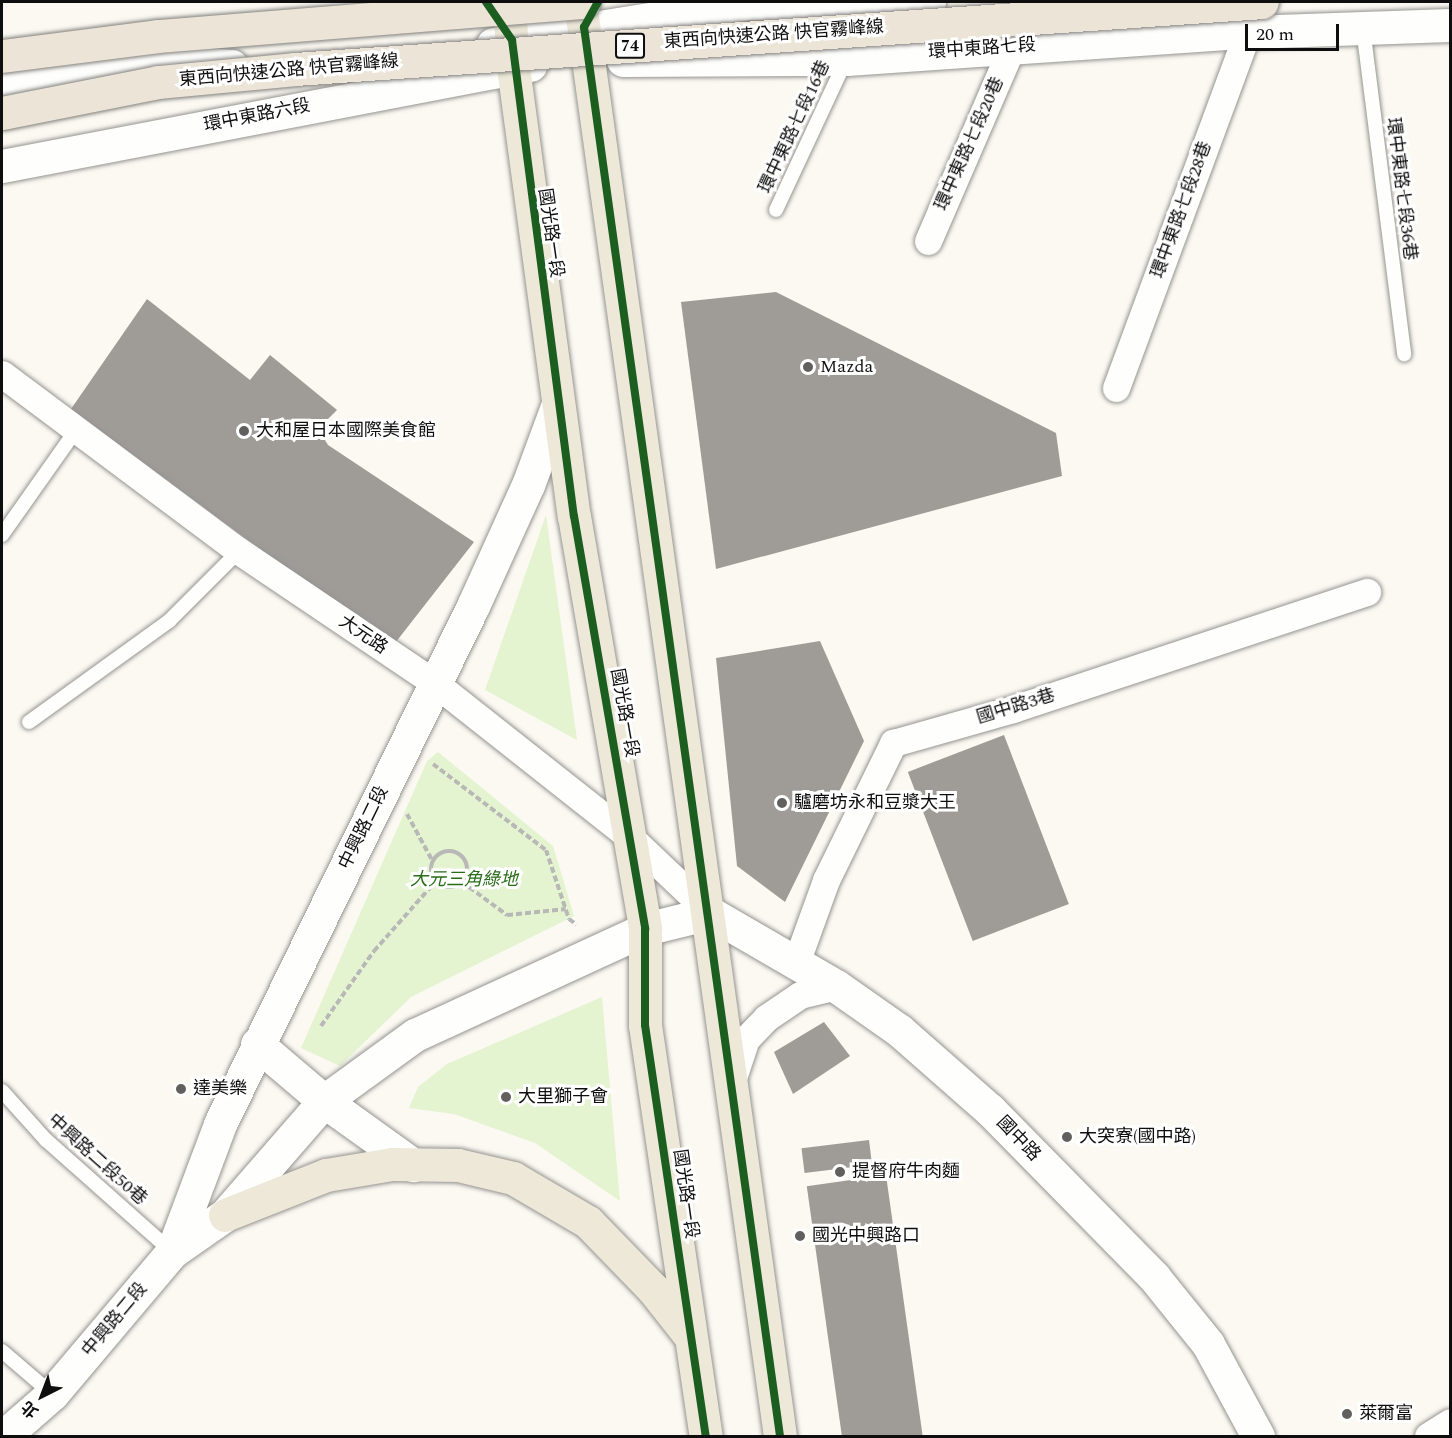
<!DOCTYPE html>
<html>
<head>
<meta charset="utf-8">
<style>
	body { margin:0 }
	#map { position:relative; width:1452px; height:1438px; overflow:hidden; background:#fbf9f2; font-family:Spectral,"Noto Sans TC",serif }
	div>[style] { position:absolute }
	.green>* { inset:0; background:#e4f3d0 }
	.building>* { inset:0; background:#9f9c98; transform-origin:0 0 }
	.path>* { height:4px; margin-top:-2px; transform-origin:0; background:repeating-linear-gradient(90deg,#b8b8b6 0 6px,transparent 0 9px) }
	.path>.ring { margin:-2px; padding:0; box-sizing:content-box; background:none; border:4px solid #b8b8b6; border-radius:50% }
	.roads { filter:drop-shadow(0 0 2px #959491) drop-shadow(0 0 2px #959491) }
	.service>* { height:14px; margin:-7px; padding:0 7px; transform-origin:7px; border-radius:7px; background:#fefefd }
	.minor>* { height:27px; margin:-13.5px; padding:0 13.5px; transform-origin:13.5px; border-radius:13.5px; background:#fefefd }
	.tertiary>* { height:33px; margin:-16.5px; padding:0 16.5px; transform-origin:16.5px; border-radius:16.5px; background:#fefefd }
	.primary>* { height:33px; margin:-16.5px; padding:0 16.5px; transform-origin:16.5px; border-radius:16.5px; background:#ede8d8 }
	.bridges { filter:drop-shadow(0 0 2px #82817e) drop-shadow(0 0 2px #82817e) }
	.trunk-bridge>* { height:33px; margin:-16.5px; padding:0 16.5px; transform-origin:16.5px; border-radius:16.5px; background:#ece4d6 }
	.cycleway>* { height:8px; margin:-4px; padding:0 4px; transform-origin:4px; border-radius:4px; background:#1b5e20 }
	.dots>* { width:16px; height:16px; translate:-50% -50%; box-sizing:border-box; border:3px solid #fff; border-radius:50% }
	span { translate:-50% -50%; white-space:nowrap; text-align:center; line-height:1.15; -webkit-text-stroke:6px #fff; paint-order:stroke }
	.shield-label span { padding:2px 4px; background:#fff; border:2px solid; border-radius:4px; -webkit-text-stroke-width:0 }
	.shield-label { font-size:16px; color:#0e0e0e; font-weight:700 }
	.street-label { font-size:18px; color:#0e0e0e }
	.poi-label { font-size:18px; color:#0e0e0e }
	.left { translate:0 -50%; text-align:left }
	.park-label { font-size:18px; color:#2a6c18; font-style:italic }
	.frame { position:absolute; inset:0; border:3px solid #0e0e0e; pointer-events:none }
	.north { position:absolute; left:12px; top:1366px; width:60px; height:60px; -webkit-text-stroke:4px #fff; paint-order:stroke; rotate:222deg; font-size:16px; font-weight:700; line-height:24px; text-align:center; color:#0e0e0e }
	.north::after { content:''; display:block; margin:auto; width:21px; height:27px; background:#0e0e0e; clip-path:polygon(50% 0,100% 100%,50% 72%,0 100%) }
	.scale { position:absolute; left:1245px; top:24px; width:94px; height:27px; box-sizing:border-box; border:3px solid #0e0e0e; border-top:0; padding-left:8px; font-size:18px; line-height:21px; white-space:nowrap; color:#0e0e0e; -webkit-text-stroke:4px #fff; paint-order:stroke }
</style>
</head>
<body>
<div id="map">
	<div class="green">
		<div style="clip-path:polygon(546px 515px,577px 740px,485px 690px)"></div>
		<div style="clip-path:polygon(438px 752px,553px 846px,574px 916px,411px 997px,340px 1066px,301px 1048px,427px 761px)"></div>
		<div style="clip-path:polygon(602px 997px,620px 1201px,535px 1143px,454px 1114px,409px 1108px,418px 1087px,447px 1064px)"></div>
	</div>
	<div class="building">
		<div style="clip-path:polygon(776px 292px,1056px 433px,1062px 476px,716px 569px,681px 302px)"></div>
		<div style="clip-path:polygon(147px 299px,250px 380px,270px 355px,337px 410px,318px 429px,328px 445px,474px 542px,392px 647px,71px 409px)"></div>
		<div style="clip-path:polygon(820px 641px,864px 741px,785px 902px,737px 866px,716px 658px)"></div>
		<div style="left:1004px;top:735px;width:181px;height:103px;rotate:69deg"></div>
		<div style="clip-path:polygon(824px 1022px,850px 1056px,793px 1094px,774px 1052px)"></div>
		<div style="left:869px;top:1140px;width:25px;height:68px;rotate:83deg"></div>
		<div style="left:886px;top:1175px;width:264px;height:80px;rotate:82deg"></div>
	</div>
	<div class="path">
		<div style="left:433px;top:764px;width:142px;rotate:37.3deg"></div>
		<div style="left:546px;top:850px;width:73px;rotate:71.6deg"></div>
		<div style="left:569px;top:919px;width:9px;rotate:36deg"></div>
		<div style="left:407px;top:814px;width:52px;rotate:61.5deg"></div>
		<div class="ring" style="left:431px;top:851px;width:32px;height:32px"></div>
		<div style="left:462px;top:882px;width:56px;rotate:36.3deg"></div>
		<div style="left:507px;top:915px;width:59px;rotate:-5.8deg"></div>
		<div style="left:321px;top:1026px;width:92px;rotate:-54.8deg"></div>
		<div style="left:374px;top:951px;width:92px;rotate:-48.5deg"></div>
	</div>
	<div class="roads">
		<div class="service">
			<div style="left:1363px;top:28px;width:329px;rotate:82.8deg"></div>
			<div style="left:776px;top:210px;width:166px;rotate:-65deg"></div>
			<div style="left:2px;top:535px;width:128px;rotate:-54.8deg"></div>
			<div style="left:29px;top:722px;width:173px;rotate:-35.8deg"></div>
			<div style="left:169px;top:621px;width:99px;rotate:-45deg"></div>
			<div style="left:2px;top:1091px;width:66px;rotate:48.1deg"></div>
			<div style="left:46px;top:1140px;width:169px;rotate:41.6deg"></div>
			<div style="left:2px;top:1351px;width:66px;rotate:40.7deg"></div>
		</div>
		<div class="minor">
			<div style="left:928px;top:241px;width:211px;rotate:-66.6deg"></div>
			<div style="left:2px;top:374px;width:296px;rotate:36.8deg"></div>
			<div style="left:239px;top:551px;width:238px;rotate:34deg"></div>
			<div style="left:436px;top:684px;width:248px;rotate:38.3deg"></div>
			<div style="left:631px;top:838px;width:109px;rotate:43.5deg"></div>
			<div style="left:1116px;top:388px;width:380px;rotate:-69.7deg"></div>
			<div style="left:796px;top:963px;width:88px;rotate:-70.1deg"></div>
			<div style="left:826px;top:880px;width:153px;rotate:-63.9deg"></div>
			<div style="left:893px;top:743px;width:125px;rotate:-15.8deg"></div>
			<div style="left:1013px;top:709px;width:373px;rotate:-18.3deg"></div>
			<div style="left:733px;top:1078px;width:41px;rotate:-71.6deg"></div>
			<div style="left:746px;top:1039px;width:29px;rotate:-46deg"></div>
			<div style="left:766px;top:1018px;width:41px;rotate:-34.1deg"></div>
			<div style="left:800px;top:995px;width:37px;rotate:-14deg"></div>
			<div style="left:1428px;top:1436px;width:26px;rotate:-32deg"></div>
		</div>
		<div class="tertiary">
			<div style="left:493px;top:44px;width:259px;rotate:-9.1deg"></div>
			<div style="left:749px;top:3px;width:180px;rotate:-0.3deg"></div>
			<div style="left:623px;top:60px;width:224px;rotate:-0.3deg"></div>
			<div style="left:847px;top:59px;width:402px;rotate:-3.9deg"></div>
			<div style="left:1248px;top:32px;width:202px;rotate:-2deg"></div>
			<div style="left:2px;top:80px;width:149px;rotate:-7.7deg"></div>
			<div style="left:150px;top:60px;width:82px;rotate:4.2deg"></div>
			<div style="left:2px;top:166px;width:538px;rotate:-10.83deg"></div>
			<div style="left:257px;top:1044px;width:88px;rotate:40.4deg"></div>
			<div style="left:324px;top:1101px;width:110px;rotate:35.7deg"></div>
			<div style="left:172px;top:1252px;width:137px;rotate:-69.4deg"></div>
			<div style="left:220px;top:1124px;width:576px;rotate:-63.97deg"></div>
			<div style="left:473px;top:606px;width:133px;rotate:-65.6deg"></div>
			<div style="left:528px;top:485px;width:86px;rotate:-69.7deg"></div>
			<div style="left:4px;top:1436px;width:64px;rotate:-41.2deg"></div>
			<div style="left:52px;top:1394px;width:186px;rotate:-49.8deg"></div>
			<div style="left:172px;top:1252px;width:65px;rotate:-34.9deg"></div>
			<div style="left:225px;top:1215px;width:151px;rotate:-49deg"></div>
			<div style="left:324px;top:1101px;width:112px;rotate:-36deg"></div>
			<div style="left:415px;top:1035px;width:253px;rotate:-24.7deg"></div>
			<div style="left:645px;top:929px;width:67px;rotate:-13.8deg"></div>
			<div style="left:710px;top:913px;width:146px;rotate:30.1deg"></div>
			<div style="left:836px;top:986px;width:78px;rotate:35.1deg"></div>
			<div style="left:900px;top:1031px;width:120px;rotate:41.3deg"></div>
			<div style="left:990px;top:1110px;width:234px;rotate:45.5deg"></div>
			<div style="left:1154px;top:1277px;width:86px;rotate:51.1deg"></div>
			<div style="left:1208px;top:1344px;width:105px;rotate:61.5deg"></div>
		</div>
		<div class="primary">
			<div style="left:509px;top:2px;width:65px;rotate:86.5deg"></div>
			<div style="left:513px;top:67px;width:453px;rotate:82.3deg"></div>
			<div style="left:574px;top:516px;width:419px;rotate:80.2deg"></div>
			<div style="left:645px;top:929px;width:96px;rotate:90deg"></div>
			<div style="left:645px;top:1025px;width:416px;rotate:81.6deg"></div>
			<div style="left:580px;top:2px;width:1448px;rotate:82.06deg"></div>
			<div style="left:225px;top:1215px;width:109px;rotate:-21.6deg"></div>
			<div style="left:326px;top:1175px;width:67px;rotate:-9.5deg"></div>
			<div style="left:392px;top:1164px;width:66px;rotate:0.9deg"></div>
			<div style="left:458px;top:1165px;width:57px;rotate:13.3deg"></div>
			<div style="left:513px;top:1178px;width:87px;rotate:30.4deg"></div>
			<div style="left:588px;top:1222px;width:93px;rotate:45.9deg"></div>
			<div style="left:653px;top:1289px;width:60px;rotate:51.8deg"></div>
		</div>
	</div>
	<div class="bridges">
		<div class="trunk-bridge">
			<div style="left:2px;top:56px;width:157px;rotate:-7.3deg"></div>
			<div style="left:158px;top:36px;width:427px;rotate:-4.6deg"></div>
			<div style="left:2px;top:113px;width:159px;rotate:-11.2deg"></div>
			<div style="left:158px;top:82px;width:138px;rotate:-5.4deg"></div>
			<div style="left:295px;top:69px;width:969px;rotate:-3.96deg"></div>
		</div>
	</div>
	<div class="cycleway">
		<div style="left:486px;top:2px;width:46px;rotate:55.6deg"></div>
		<div style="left:512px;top:40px;width:480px;rotate:82.6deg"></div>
		<div style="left:574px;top:516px;width:419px;rotate:80.2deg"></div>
		<div style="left:645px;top:929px;width:96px;rotate:90deg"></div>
		<div style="left:645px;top:1025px;width:416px;rotate:81.6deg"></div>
		<div style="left:598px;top:2px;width:29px;rotate:119deg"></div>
		<div style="left:584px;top:27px;width:1423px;rotate:82.08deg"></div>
	</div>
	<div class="dots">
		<div style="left:808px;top:367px;background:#61605e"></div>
		<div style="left:244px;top:431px;background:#61605e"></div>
		<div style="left:782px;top:803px;background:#61605e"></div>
		<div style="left:181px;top:1089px;background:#61605e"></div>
		<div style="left:506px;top:1097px;background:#61605e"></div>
		<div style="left:1067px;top:1137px;background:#61605e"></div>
		<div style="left:840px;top:1172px;background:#61605e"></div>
		<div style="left:800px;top:1236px;background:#61605e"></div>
		<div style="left:1347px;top:1414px;background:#61605e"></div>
	</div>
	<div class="shield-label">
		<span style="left:630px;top:46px">74</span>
	</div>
	<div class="street-label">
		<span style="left:774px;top:35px;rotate:-4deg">東西向快速公路 快官霧峰線</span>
		<span style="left:982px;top:49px;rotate:-4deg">環中東路七段</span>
		<span style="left:289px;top:71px;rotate:-5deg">東西向快速公路 快官霧峰線</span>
		<span style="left:257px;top:116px;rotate:-11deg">環中東路六段</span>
		<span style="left:795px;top:127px;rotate:-65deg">環中東路七段16巷</span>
		<span style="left:970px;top:144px;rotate:-66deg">環中東路七段20巷</span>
		<span style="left:1401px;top:189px;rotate:83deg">環中東路七段36巷</span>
		<span style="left:1182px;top:210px;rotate:-70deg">環中東路七段28巷</span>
		<span style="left:550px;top:233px;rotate:82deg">國光路一段</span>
		<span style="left:363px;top:635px;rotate:34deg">大元路</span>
		<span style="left:1016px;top:707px;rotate:-17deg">國中路3巷</span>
		<span style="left:624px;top:713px;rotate:80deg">國光路一段</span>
		<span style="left:364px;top:828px;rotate:-64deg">中興路二段</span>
		<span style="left:1018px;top:1139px;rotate:46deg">國中路</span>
		<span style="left:97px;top:1160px;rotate:42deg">中興路二段50巷</span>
		<span style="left:685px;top:1194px;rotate:82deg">國光路一段</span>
		<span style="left:115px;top:1320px;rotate:-50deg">中興路二段</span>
	</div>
	<div class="poi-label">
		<span class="left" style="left:820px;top:367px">Mazda</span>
		<span class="left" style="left:256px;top:431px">大和屋日本國際美食館</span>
		<span class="left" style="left:794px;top:803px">驢磨坊永和豆漿大王</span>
		<span class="left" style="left:193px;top:1089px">達美樂</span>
		<span class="left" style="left:518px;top:1097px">大里獅子會</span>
		<span class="left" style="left:1079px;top:1137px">大突寮(國中路)</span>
		<span class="left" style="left:852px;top:1172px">提督府牛肉麵</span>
		<span class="left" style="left:812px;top:1236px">國光中興路口</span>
		<span class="left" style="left:1359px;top:1414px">萊爾富</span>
	</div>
	<div class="park-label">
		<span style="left:464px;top:880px">大元三角綠地</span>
	</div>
	<div class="frame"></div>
	<div class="north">北</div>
	<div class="scale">20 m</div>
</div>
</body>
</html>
